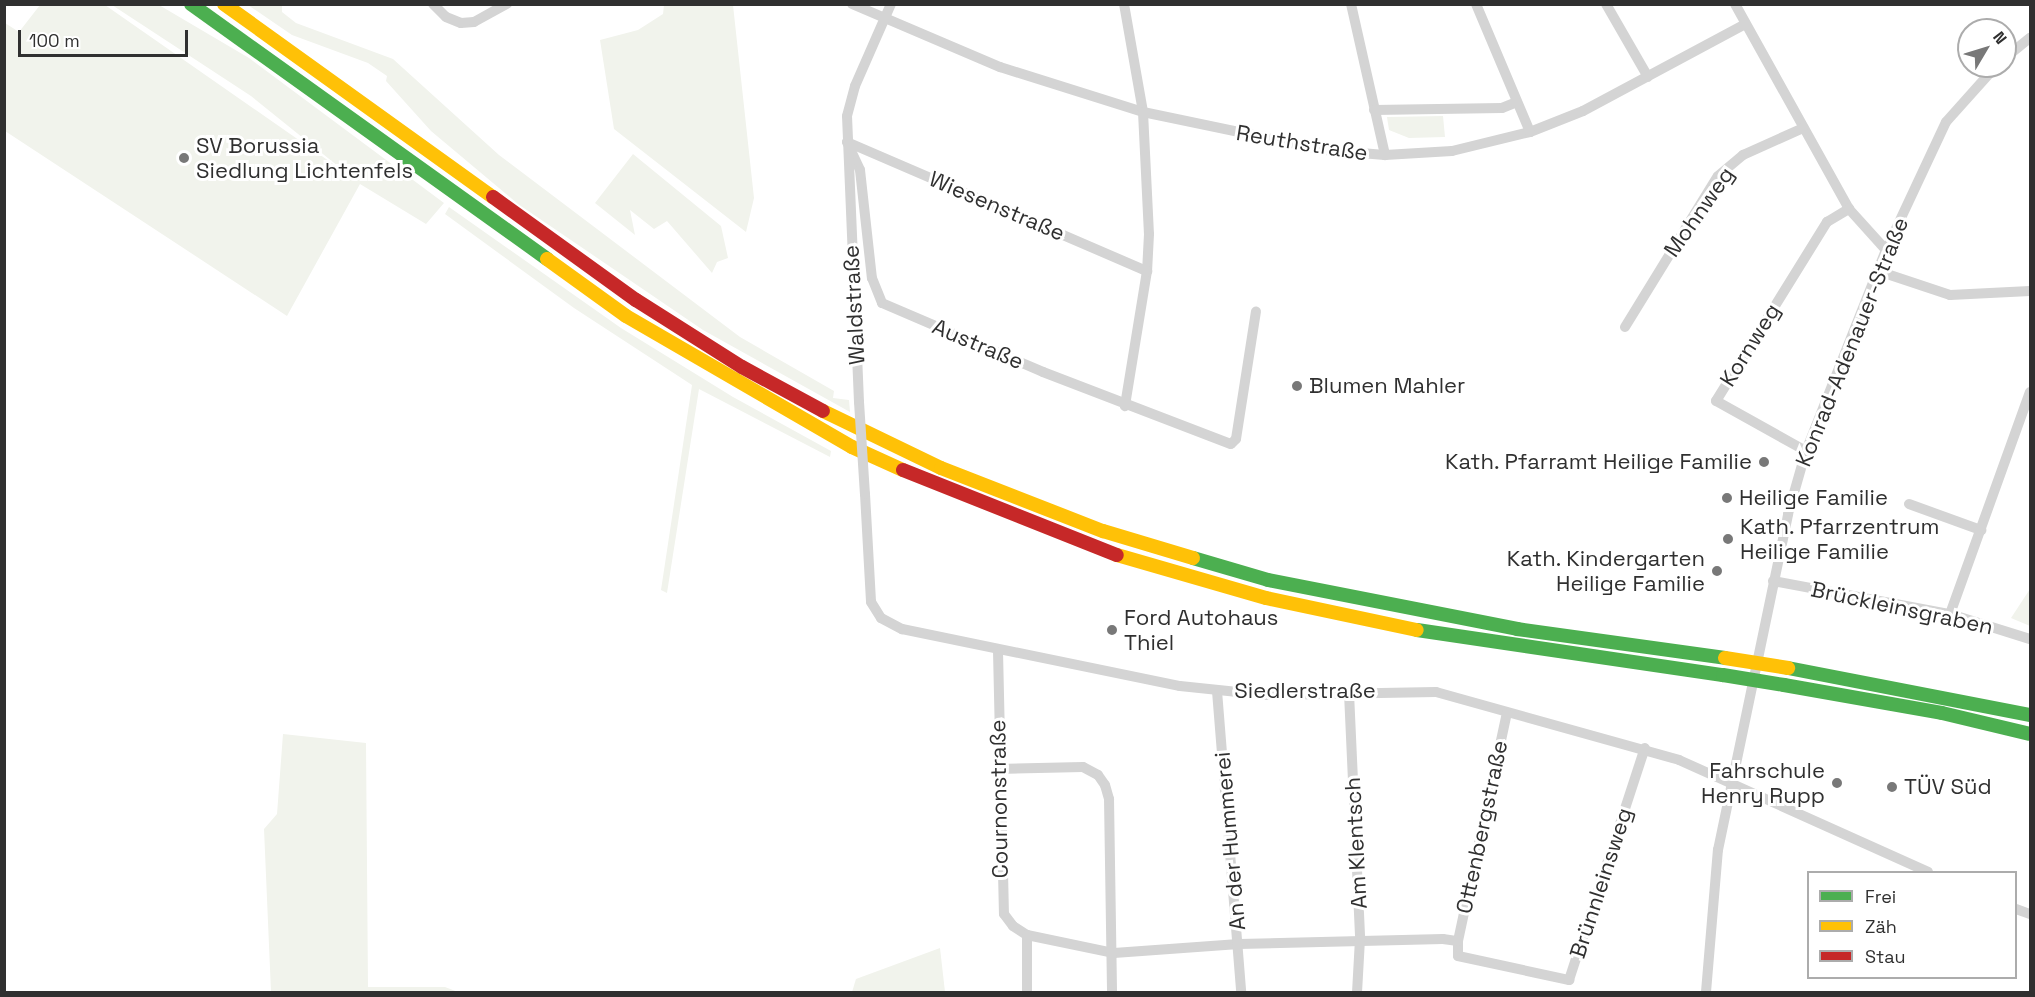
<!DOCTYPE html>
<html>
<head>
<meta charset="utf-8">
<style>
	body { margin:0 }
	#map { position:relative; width:2035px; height:997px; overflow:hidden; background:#fff; font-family:"Space Grotesk",sans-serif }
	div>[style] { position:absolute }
	.green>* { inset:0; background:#f1f3ec }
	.street>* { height:10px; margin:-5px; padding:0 5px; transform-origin:5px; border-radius:5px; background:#d4d4d4 }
	.fast>* { height:14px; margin:-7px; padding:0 7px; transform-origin:7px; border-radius:7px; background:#4caf50 }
	.slow>* { height:14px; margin:-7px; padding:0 7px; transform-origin:7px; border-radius:7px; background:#ffc107 }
	.jam>* { height:14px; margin:-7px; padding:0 7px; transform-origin:7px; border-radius:7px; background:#c62828 }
	.street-bridge>* { height:10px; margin:-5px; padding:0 5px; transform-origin:5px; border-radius:5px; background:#d4d4d4 }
	.fast-bridge>* { height:14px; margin:-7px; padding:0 7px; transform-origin:7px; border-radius:7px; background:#4caf50 }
	.slow-bridge>* { height:14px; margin:-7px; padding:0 7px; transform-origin:7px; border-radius:7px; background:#ffc107 }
	.dots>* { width:16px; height:16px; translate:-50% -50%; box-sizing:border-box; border:3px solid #fff; border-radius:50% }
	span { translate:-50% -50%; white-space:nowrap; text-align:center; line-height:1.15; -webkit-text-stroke:6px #fff; paint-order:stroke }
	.street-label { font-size:22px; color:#303030 }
	.poi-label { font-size:22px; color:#303030 }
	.left { translate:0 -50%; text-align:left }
	.right { translate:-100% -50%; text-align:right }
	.frame { position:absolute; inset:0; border:6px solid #303030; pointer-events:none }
	.legend { position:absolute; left:1807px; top:871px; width:210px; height:108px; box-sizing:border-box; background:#fff; border:2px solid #acacac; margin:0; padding:8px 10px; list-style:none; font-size:18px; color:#303030 }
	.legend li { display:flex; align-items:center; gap:12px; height:30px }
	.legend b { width:30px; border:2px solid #acacac }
	.north { position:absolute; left:1957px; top:18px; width:60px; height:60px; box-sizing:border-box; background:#fff; border:2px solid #acacac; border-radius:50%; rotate:52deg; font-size:16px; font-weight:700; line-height:24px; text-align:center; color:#303030 }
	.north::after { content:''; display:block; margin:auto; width:21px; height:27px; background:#787878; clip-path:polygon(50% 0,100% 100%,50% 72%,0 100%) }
	.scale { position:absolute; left:18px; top:30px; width:170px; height:27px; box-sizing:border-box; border:3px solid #303030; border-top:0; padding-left:8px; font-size:18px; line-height:21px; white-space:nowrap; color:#303030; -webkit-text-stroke:4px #fff; paint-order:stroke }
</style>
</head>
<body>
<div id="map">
	<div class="green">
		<div style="clip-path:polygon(40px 5px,105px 5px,349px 175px,251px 96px,112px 5px,159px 5px,249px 58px,444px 203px,426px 224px,360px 184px,287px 316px,5px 131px,5px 23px,19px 32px)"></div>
		<div style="clip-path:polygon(248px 5px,282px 5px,282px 12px,296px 23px,393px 59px,499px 155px,740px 337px,834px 391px,833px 398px,849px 400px,850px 412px,703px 330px,518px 204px,431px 131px,386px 81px,387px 76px,368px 63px,292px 35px)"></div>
		<div style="clip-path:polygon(664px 5px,733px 5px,754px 198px,746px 232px,614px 129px,600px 40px,638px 30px,663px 14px)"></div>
		<div style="clip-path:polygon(1443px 116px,1445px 137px,1409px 138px,1389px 130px,1387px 117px)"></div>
		<div style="clip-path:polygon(633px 154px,721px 226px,728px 258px,717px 262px,712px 273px,667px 221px,654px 229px,630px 210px,635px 235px,595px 203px)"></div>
		<div style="clip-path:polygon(449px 207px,621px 328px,733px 397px,831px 451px,830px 457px,699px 389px,667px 593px,661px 590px,692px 385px,574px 308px,445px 214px)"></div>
		<div style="clip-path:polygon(2030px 589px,2030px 626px,2011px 618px)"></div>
		<div style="clip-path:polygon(283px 734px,366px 743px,368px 987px,445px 987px,458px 992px,271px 992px,264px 829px,277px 814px)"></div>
		<div style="clip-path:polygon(940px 948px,945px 992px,852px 992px,856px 979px)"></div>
	</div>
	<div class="street">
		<div style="left:433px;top:4px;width:18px;rotate:45deg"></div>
		<div style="left:446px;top:17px;width:16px;rotate:22deg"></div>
		<div style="left:461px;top:23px;width:13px;rotate:-4deg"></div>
		<div style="left:474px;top:22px;width:38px;rotate:-29deg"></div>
		<div style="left:852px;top:4px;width:161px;rotate:23.1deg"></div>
		<div style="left:1000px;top:67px;width:150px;rotate:17.5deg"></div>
		<div style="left:1143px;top:112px;width:186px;rotate:11.8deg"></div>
		<div style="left:1325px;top:150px;width:60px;rotate:4.8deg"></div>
		<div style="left:1385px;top:155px;width:67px;rotate:-3.4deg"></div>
		<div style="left:1452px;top:151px;width:80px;rotate:-13.7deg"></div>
		<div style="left:1530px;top:132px;width:57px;rotate:-21.6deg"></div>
		<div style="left:1583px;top:111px;width:184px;rotate:-28.2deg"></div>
		<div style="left:1124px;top:4px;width:110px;rotate:80deg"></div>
		<div style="left:1143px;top:112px;width:122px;rotate:87.2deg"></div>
		<div style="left:1149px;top:234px;width:37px;rotate:93deg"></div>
		<div style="left:1147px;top:271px;width:137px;rotate:99.3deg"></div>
		<div style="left:1351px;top:4px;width:155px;rotate:77.3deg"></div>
		<div style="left:1476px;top:4px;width:139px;rotate:67.1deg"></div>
		<div style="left:1606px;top:4px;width:84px;rotate:60.1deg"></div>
		<div style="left:1735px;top:4px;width:235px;rotate:60.9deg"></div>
		<div style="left:1849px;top:209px;width:55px;rotate:47.9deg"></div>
		<div style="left:2005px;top:58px;width:32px;rotate:-39deg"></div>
		<div style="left:1374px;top:110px;width:128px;rotate:-0.9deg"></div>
		<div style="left:1502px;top:108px;width:16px;rotate:-22deg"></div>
		<div style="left:847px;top:142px;width:31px;rotate:65deg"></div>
		<div style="left:860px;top:170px;width:109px;rotate:83.7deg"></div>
		<div style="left:872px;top:278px;width:27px;rotate:68deg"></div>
		<div style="left:882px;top:303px;width:175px;rotate:23.2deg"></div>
		<div style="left:1043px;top:372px;width:201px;rotate:21deg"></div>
		<div style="left:1231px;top:444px;width:7px;rotate:-45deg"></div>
		<div style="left:1236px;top:439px;width:129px;rotate:-81.1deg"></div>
		<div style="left:847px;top:142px;width:327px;rotate:23.3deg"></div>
		<div style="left:1878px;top:271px;width:76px;rotate:18.4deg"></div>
		<div style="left:1950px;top:295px;width:80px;rotate:-2.9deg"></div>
		<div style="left:1625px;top:327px;width:177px;rotate:-58.4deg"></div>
		<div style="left:1718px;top:176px;width:33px;rotate:-40deg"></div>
		<div style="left:1743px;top:155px;width:66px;rotate:-24.2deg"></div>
		<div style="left:859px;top:402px;width:286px;rotate:-92.4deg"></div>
		<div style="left:847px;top:116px;width:31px;rotate:-75deg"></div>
		<div style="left:855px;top:86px;width:90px;rotate:-66.3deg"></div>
		<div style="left:1806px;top:451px;width:103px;rotate:-150.9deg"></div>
		<div style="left:1716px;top:401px;width:211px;rotate:-58.2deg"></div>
		<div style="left:1827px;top:222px;width:26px;rotate:-31deg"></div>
		<div style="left:865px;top:494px;width:108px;rotate:86.8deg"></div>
		<div style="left:871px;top:602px;width:19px;rotate:58deg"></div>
		<div style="left:881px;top:618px;width:24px;rotate:28deg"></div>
		<div style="left:902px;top:629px;width:284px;rotate:11.6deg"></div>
		<div style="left:1180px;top:686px;width:87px;rotate:5.9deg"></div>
		<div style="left:1267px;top:695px;width:169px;rotate:-1deg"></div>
		<div style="left:1436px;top:692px;width:252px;rotate:15.6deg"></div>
		<div style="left:1679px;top:760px;width:273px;rotate:24.2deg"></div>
		<div style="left:1909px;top:504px;width:77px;rotate:19.9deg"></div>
		<div style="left:1773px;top:581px;width:180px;rotate:10.6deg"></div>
		<div style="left:1950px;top:614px;width:84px;rotate:17.4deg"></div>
		<div style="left:1950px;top:614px;width:236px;rotate:-70.2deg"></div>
		<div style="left:998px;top:651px;width:263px;rotate:88.7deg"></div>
		<div style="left:1004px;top:914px;width:15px;rotate:53deg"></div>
		<div style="left:1013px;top:926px;width:17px;rotate:33deg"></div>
		<div style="left:1027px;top:935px;width:89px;rotate:11.7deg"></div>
		<div style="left:1114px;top:953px;width:125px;rotate:-4.1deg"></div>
		<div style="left:1239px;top:944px;width:204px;rotate:-1.4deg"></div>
		<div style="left:1443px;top:939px;width:15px;rotate:8deg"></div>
		<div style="left:1458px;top:941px;width:15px;rotate:90deg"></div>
		<div style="left:1458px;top:956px;width:114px;rotate:12.2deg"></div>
		<div style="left:1569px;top:980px;width:244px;rotate:-71.9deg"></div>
		<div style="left:1217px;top:691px;width:302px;rotate:85.4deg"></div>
		<div style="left:1349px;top:693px;width:246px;rotate:87.4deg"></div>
		<div style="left:1360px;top:939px;width:53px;rotate:93.2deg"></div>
		<div style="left:998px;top:769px;width:85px;rotate:-1.3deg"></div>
		<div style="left:1083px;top:767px;width:17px;rotate:28deg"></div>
		<div style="left:1098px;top:775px;width:12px;rotate:55deg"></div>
		<div style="left:1105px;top:785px;width:15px;rotate:74deg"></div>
		<div style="left:1109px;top:799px;width:193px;rotate:89.1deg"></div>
		<div style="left:2016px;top:909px;width:15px;rotate:20deg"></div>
		<div style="left:1458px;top:941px;width:233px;rotate:-77.9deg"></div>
		<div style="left:1027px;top:992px;width:57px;rotate:-90deg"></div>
		<div style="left:1706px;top:992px;width:143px;rotate:-85.2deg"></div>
		<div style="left:1718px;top:850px;width:343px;rotate:-78.2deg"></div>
		<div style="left:1788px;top:514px;width:66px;rotate:-74.1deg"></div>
		<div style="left:1806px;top:451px;width:216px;rotate:-68.3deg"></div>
		<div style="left:1886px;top:250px;width:141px;rotate:-64.9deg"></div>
		<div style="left:1946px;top:122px;width:75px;rotate:-48.2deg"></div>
	</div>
	<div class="fast">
		<div style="left:191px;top:4px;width:438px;rotate:35.6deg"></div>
		<div style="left:1193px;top:558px;width:78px;rotate:16.3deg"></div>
		<div style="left:1268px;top:580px;width:254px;rotate:11.1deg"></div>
		<div style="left:1517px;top:629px;width:210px;rotate:7.9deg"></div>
		<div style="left:1417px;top:630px;width:309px;rotate:8.4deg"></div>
		<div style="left:1788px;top:668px;width:247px;rotate:11deg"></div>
		<div style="left:1784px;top:685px;width:160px;rotate:10deg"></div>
		<div style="left:1942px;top:713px;width:90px;rotate:13.4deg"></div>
	</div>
	<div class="slow">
		<div style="left:224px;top:4px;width:331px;rotate:35.7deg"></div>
		<div style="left:547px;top:259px;width:97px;rotate:35.8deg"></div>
		<div style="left:626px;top:316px;width:261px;rotate:30.1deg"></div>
		<div style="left:852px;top:447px;width:56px;rotate:24.3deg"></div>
		<div style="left:823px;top:411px;width:131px;rotate:25.8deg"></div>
		<div style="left:941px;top:468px;width:174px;rotate:21.3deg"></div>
		<div style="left:1103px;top:531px;width:94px;rotate:16.7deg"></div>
		<div style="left:1117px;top:555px;width:155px;rotate:16.1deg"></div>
		<div style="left:1266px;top:598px;width:154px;rotate:12deg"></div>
	</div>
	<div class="jam">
		<div style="left:493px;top:197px;width:176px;rotate:35.8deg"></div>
		<div style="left:636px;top:300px;width:125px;rotate:32.3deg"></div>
		<div style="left:742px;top:367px;width:92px;rotate:28.5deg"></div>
		<div style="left:903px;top:470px;width:230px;rotate:21.7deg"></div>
	</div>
	<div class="street-bridge">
		<div style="left:859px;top:402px;width:92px;rotate:86.3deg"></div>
	</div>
	<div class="fast-bridge">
		<div style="left:1723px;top:675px;width:62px;rotate:9.3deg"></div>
	</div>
	<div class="slow-bridge">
		<div style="left:1725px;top:658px;width:64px;rotate:9deg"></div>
	</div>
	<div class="dots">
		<div style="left:184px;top:158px;background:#787878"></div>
		<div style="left:1297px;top:386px;background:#787878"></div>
		<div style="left:1764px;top:462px;background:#787878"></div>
		<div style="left:1727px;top:498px;background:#787878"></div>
		<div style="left:1728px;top:539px;background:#787878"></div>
		<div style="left:1717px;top:571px;background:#787878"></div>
		<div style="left:1112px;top:630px;background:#787878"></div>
		<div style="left:1837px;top:783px;background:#787878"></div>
		<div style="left:1892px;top:787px;background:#787878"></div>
	</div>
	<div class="street-label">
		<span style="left:1302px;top:143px;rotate:9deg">Reuthstraße</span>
		<span style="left:997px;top:206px;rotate:23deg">Wiesenstraße</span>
		<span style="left:1699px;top:212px;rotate:-55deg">Mohnweg</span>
		<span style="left:854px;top:305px;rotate:-93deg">Waldstraße</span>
		<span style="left:1852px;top:342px;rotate:-68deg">Konrad-Adenauer-Straße</span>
		<span style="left:978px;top:344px;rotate:23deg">Austraße</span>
		<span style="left:1750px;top:345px;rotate:-58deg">Kornweg</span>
		<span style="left:1902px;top:608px;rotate:12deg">Brückleinsgraben</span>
		<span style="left:1305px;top:691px">Siedlerstraße</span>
		<span style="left:999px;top:799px;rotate:-91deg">Cournonstraße</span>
		<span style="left:1482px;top:827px;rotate:-78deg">Ottenbergstraße</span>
		<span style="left:1230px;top:841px;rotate:-95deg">An der Hummerei</span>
		<span style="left:1356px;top:843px;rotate:-93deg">Am Klentsch</span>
		<span style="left:1601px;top:883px;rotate:-72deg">Brünnleinsweg</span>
	</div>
	<div class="poi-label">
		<span class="left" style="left:196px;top:158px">SV Borussia<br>Siedlung Lichtenfels</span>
		<span class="left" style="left:1309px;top:386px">Blumen Mahler</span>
		<span class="right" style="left:1752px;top:462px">Kath. Pfarramt Heilige Familie</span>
		<span class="left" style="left:1739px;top:498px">Heilige Familie</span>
		<span class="left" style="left:1740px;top:539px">Kath. Pfarrzentrum<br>Heilige Familie</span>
		<span class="right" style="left:1705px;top:571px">Kath. Kindergarten<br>Heilige Familie</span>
		<span class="left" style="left:1124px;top:630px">Ford Autohaus<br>Thiel</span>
		<span class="right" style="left:1825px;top:783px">Fahrschule<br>Henry Rupp</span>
		<span class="left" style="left:1904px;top:787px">TÜV Süd</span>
	</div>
	<div class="frame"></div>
	<ul class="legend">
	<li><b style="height:8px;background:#4caf50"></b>Frei</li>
	<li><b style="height:8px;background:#ffc107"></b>Zäh</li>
	<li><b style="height:8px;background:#c62828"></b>Stau</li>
	</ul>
	<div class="north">N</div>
	<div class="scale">100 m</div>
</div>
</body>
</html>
